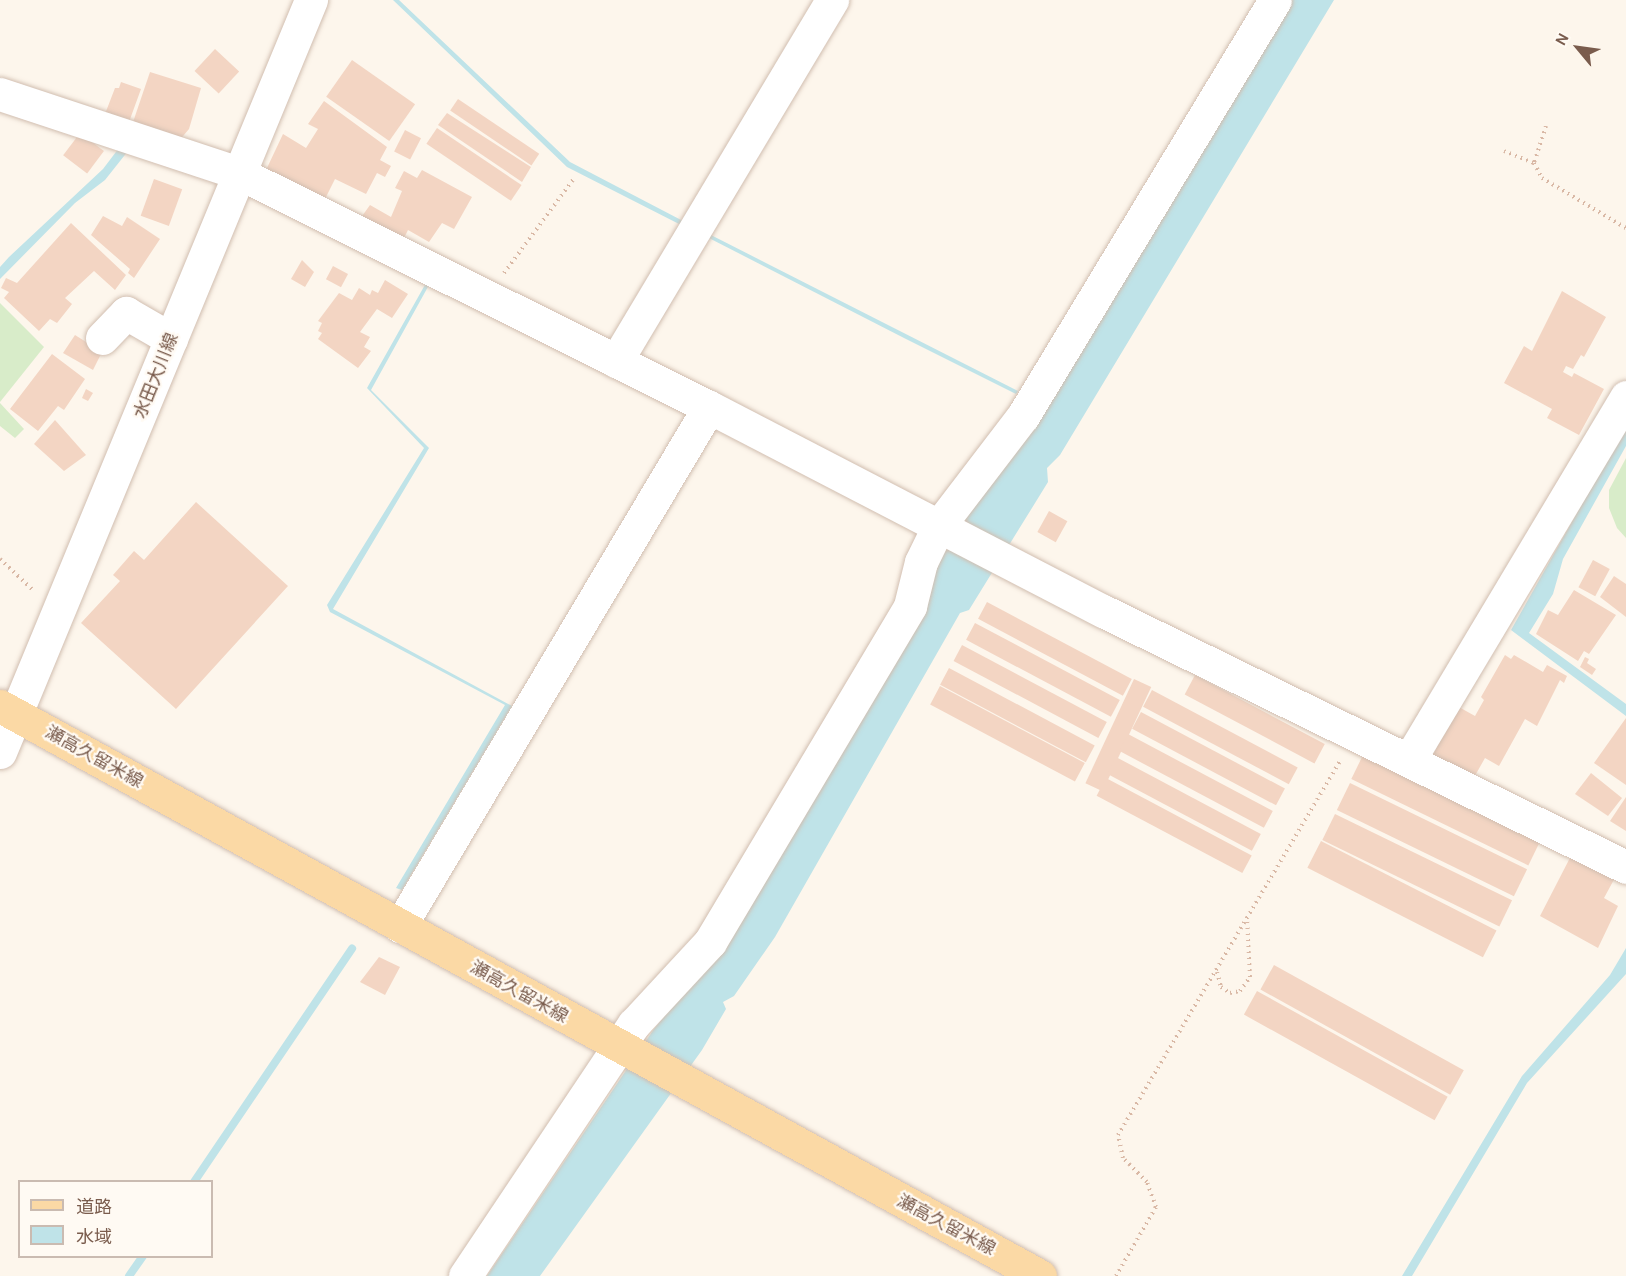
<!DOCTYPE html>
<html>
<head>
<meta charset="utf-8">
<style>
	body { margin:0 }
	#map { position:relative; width:1626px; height:1276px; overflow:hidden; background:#fdf6ec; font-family:Karla,"Noto Sans JP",sans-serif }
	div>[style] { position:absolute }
	.green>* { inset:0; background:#d8ecc9 }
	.water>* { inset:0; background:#bfe3e8 }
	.stream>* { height:8px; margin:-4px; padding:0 4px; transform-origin:4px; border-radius:4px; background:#bfe3e8 }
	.building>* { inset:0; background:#f3d5c3; transform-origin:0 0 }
	.path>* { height:4px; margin-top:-2px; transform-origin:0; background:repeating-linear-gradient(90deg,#d9b8a5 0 1.5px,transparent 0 6px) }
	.roads { filter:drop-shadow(0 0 2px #d1beb0) drop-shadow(0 0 2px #d1beb0) }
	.minor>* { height:33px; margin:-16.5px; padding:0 16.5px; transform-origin:16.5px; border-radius:16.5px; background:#fff }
	.secondary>* { height:33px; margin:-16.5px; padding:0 16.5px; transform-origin:16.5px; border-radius:16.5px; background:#fff }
	.primary>* { height:33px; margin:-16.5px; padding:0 16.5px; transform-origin:16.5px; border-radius:16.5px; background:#fbd9a5 }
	span { translate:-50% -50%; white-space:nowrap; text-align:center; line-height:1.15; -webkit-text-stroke:4.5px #fffaf3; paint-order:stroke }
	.street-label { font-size:18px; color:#7a5c4d }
	.legend { position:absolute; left:18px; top:1180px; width:195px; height:78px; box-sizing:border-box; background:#fffaf3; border:2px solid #cabbb1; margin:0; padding:8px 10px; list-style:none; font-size:18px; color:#7a5c4d }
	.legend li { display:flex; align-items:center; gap:12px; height:30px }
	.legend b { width:30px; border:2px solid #cabbb1 }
	.north { position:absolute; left:1548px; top:18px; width:60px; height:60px; -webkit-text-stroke:4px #fffaf3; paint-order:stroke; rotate:299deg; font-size:16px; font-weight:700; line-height:24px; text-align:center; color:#7a5c4d }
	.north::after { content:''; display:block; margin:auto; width:21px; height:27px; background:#7a5c4d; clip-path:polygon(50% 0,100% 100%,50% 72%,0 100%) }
</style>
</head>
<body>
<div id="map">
	<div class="green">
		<div style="clip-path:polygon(0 303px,44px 347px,0 402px)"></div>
		<div style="clip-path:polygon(0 403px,24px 429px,15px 438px,0 426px)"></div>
		<div style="clip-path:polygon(1626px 458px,1626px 538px,1617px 528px,1609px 508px,1609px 490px)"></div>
	</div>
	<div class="water">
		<div style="clip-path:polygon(393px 0,399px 0,570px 162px,683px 221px,681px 225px,567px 167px)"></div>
		<div style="clip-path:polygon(1287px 0,1334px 0,1060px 455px,1047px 468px,1048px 482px,969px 610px,960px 613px,775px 937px,734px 996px,723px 1002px,726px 1009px,702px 1050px,540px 1276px,487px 1276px,654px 1029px,684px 992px,956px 520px,1029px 436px)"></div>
		<div style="clip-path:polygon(122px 144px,128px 151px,105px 180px,75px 203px,0 279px,0 267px,9px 257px,103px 169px)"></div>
		<div style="clip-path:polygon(707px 233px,1018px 391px,1016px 394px,904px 338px,705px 236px)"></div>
		<div style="clip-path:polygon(426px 283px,429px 285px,371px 390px,429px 448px,333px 609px,512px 706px,402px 890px,396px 888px,505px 705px,330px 612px,327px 605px,424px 448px,367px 388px)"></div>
		<div style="clip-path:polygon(1626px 426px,1626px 446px,1563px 559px,1553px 594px,1529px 633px,1626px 704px,1626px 716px,1511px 630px)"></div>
		<div style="clip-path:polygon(1626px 948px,1626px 974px,1527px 1083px,1412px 1276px,1402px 1276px,1522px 1076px,1610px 975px)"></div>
	</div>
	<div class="stream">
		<div style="left:194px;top:1182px;width:282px;rotate:-55.9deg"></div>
		<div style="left:129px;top:1276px;width:24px;rotate:-55deg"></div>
	</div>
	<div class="building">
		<div style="left:215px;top:49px;width:33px;height:30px;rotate:43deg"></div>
		<div style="left:352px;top:60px;width:77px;height:45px;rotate:35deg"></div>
		<div style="clip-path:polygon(150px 72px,201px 88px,189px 129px,178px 142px,131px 128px)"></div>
		<div style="clip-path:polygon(121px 82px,141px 89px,129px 122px,105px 114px,115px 88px,119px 88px)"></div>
		<div style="left:458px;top:99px;width:98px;height:14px;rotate:34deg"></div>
		<div style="clip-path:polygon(324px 101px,387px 147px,380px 160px,391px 166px,385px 177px,377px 173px,366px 194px,335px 179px,324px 201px,271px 174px,267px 168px,283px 134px,306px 148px,318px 129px,308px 124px)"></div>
		<div style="clip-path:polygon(447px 113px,531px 167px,522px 182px,438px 125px)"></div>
		<div style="left:437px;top:128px;width:102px;height:19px;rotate:34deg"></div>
		<div style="left:405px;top:130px;width:18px;height:24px;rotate:27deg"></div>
		<div style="left:80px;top:133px;width:30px;height:28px;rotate:37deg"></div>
		<div style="clip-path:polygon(422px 170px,472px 197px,454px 229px,442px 223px,429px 242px,408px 230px,402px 242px,360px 219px,370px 205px,391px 217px,402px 191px,395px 188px,404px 171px,417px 178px)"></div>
		<div style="left:154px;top:179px;width:30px;height:39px;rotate:20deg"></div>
		<div style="clip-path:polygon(103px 216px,122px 226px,127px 217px,160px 239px,134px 278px,128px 273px,130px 269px,91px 235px)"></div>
		<div style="clip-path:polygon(71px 223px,126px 275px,115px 290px,94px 271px,65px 298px,72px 304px,57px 323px,50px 319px,39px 331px,4px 298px,9px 292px,1px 288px,6px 278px,17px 283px)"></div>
		<div style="clip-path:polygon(302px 260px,314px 272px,305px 287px,291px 279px)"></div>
		<div style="left:333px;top:266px;width:17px;height:15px;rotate:28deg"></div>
		<div style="clip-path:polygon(385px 280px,408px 294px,392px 318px,377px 309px,360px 332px,370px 337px,364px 347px,371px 351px,358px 368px,318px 339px,322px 333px,318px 331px,322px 323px,318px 321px,339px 293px,352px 300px,359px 288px,370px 295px,372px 290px,378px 293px)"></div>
		<div style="clip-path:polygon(1562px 291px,1606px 317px,1584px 357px,1581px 355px,1573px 369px,1566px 366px,1563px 372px,1572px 377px,1574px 373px,1604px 389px,1579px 435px,1547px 418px,1552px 409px,1504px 383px,1524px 346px,1532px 351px)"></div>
		<div style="clip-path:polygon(75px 335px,102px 352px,93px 370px,63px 353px)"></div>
		<div style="clip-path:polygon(52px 354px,85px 379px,64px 410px,58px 406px,38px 431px,10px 409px)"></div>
		<div style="clip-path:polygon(86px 389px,93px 393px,88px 401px,82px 398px)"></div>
		<div style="clip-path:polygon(55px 420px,86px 455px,64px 471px,34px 444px)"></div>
		<div style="clip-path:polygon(196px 502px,288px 586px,176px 709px,81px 623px,120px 581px,113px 575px,134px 551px,144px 560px)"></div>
		<div style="left:1049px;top:511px;width:21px;height:24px;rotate:29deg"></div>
		<div style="left:1593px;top:560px;width:19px;height:31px;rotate:28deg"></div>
		<div style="clip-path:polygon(1614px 576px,1626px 584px,1626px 617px,1600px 597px)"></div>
		<div style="clip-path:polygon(1574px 590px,1616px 615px,1589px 654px,1584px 651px,1578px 661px,1536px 634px,1548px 610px,1558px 615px)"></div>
		<div style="left:987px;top:602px;width:164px;height:19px;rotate:28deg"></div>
		<div style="left:975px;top:623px;width:164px;height:19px;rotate:28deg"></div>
		<div style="left:962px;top:645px;width:164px;height:18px;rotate:28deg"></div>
		<div style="clip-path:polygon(1505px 655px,1511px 659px,1514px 655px,1543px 672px,1547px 665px,1567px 676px,1564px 683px,1560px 680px,1537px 726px,1525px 719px,1499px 766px,1485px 758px,1472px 781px,1432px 757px,1457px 706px,1475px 716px,1484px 700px,1481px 697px)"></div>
		<div style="clip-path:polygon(1585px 657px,1589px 659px,1587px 663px,1596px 669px,1592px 675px,1580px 667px)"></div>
		<div style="left:949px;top:668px;width:165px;height:19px;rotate:28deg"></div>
		<div style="left:1195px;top:675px;width:147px;height:22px;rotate:28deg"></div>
		<div style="left:1134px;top:679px;width:19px;height:115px;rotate:25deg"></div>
		<div style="left:940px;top:686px;width:164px;height:21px;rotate:28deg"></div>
		<div style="left:1152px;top:690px;width:165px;height:19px;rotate:28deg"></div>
		<div style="left:1141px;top:712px;width:163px;height:19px;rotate:28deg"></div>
		<div style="clip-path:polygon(1626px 718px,1626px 785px,1594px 763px)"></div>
		<div style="left:1128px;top:734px;width:164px;height:19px;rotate:28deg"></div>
		<div style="left:1364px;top:753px;width:197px;height:29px;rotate:26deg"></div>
		<div style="left:1116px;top:757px;width:164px;height:19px;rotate:28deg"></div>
		<div style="clip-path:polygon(1591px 773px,1622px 798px,1608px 816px,1575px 794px)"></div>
		<div style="left:1106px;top:778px;width:165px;height:20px;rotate:28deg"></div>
		<div style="left:1350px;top:783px;width:197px;height:30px;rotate:26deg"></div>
		<div style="clip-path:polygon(1626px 797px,1626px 831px,1610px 821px)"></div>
		<div style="left:1335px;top:814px;width:197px;height:29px;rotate:26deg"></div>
		<div style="left:1321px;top:841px;width:197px;height:30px;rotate:27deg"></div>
		<div style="clip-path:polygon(1573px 852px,1617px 874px,1604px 898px,1618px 906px,1598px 948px,1540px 916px)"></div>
		<div style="clip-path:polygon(379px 957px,400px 967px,385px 995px,360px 982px)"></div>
		<div style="left:1274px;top:965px;width:217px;height:28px;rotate:29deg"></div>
		<div style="left:1257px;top:991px;width:218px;height:27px;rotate:29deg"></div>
	</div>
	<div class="path">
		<div style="left:1546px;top:126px;width:39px;rotate:108deg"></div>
		<div style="left:1534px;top:163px;width:17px;rotate:62deg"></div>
		<div style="left:1542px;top:178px;width:98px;rotate:30.8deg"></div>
		<div style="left:1504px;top:151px;width:32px;rotate:22deg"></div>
		<div style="left:504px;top:273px;width:119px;rotate:-53.5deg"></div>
		<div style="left:0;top:559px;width:47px;rotate:43.3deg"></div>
		<div style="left:1217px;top:972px;width:16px;rotate:75deg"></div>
		<div style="left:1221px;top:987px;width:11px;rotate:34deg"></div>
		<div style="left:1230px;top:993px;width:10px;rotate:-11deg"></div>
		<div style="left:1240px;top:991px;width:17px;rotate:-54deg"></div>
		<div style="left:1250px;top:977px;width:57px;rotate:-93deg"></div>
		<div style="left:1116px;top:1276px;width:80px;rotate:-59.9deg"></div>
		<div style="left:1156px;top:1207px;width:27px;rotate:-110deg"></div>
		<div style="left:1147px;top:1182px;width:34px;rotate:-135deg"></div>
		<div style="left:1123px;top:1158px;width:24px;rotate:-102deg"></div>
		<div style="left:1118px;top:1135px;width:436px;rotate:-59.3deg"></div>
	</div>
	<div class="roads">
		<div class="minor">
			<div style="left:0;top:94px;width:252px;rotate:18.3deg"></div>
			<div style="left:239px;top:173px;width:525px;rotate:26.47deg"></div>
			<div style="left:709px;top:407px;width:444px;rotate:27.4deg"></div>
			<div style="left:1103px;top:611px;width:582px;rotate:26.08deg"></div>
			<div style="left:102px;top:338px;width:35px;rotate:-46deg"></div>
			<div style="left:126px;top:313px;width:52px;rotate:30deg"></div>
			<div style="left:616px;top:361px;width:421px;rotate:-59.1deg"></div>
			<div style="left:1409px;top:760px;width:423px;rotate:-59.1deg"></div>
			<div style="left:400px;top:926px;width:604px;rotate:-59.23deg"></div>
			<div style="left:465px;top:1276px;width:303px;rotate:-56.2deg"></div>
			<div style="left:634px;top:1024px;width:112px;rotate:-47.2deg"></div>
			<div style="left:710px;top:942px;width:391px;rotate:-59.2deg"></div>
			<div style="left:910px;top:606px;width:45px;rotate:-76deg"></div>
			<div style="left:921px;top:562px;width:39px;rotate:-64deg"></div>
			<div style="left:938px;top:527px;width:140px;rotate:-52.6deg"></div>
			<div style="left:1023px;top:416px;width:486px;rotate:-58.8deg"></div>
		</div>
		<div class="secondary">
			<div style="left:0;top:752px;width:814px;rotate:-67.53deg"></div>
		</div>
		<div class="primary">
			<div style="left:0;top:706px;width:1186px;rotate:28.73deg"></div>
		</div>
	</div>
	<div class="street-label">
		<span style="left:156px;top:376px;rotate:-68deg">水田大川線</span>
		<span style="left:94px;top:757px;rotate:29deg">瀬高久留米線</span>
		<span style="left:519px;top:992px;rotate:29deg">瀬高久留米線</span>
		<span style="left:946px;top:1225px;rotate:28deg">瀬高久留米線</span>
	</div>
	<ul class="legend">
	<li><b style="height:8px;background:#fbd9a5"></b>道路</li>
	<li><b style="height:16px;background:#bfe3e8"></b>水域</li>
	</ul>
	<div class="north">N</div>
</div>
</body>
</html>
